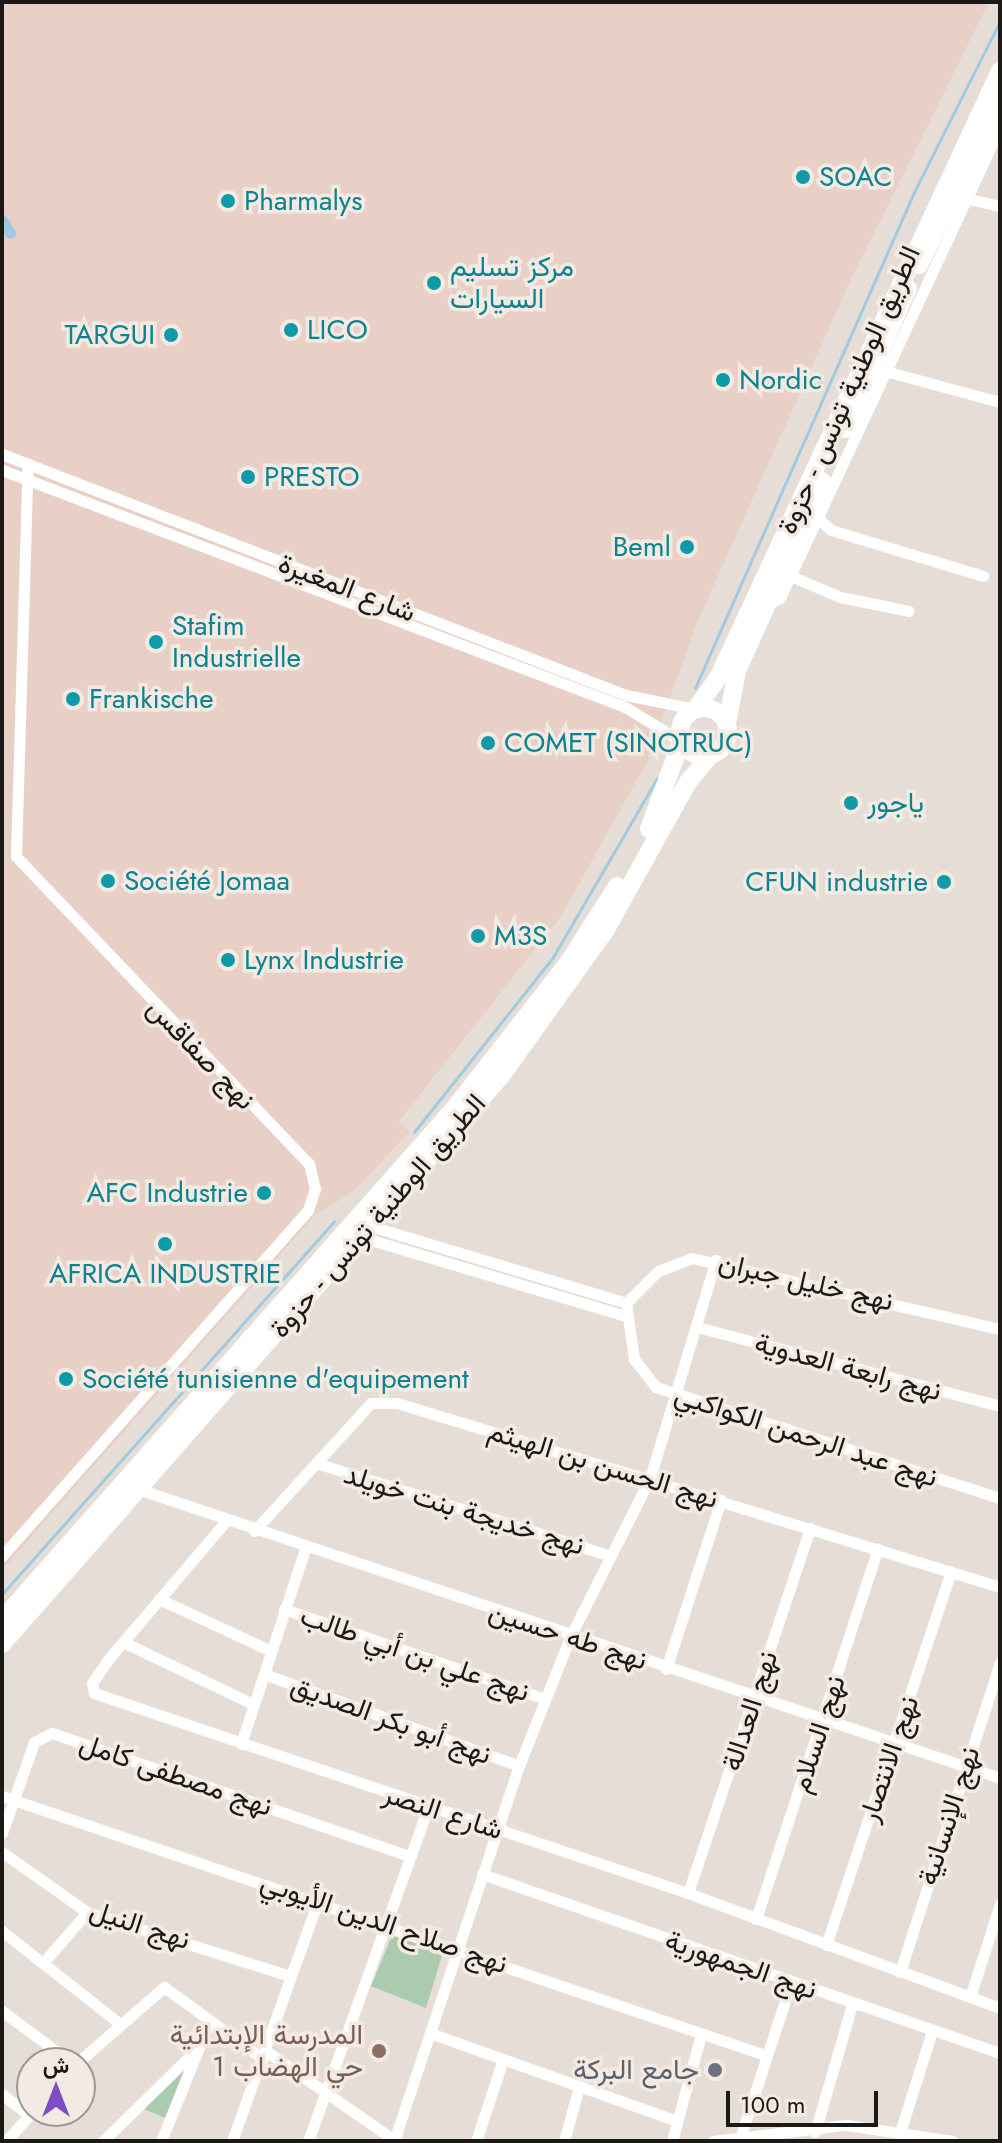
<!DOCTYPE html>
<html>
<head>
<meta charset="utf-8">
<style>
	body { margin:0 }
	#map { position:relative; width:1002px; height:2143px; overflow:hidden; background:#e6ded6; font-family:Jost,Vazirmatn,sans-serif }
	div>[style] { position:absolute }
	.industrial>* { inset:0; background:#e8d0c7 }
	.green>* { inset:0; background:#aacbae }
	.stream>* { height:3px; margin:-1.5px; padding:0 1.5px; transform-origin:1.5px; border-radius:1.5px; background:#a0cae1 }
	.canal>* { height:11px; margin:-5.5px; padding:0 5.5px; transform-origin:5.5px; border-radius:5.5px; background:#a0cae1 }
	.minor>* { height:11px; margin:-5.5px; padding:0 5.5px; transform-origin:5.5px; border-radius:5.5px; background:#fff }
	.primary>* { height:18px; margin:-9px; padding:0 9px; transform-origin:9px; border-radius:9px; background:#fff }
	.primary>.ring { margin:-9px; padding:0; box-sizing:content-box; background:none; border:18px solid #fff; border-radius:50% }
	.dots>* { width:22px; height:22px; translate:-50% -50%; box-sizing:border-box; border:4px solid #f3ebe3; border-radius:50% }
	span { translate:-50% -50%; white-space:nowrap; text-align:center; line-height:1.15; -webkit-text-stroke:7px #f3ebe3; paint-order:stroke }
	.culture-label { font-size:28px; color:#0d838f }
	.left { translate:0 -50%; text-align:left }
	.right { translate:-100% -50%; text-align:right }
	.street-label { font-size:28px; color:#1b1916 }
	.education-label { font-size:28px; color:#785e54 }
	.worship-label { font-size:28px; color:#5b616d }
	.frame { position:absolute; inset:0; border:4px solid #1b1916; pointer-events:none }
	.north { position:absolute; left:16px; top:2047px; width:80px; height:80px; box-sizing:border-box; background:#f3ebe3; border:2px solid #9d9791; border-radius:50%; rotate:0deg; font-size:22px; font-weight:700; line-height:32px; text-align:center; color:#1b1916 }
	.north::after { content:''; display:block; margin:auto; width:28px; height:36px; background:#7f4cc3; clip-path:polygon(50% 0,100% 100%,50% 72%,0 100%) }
	.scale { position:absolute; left:726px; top:2091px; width:152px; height:36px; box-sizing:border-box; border:4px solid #1b1916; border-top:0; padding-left:10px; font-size:24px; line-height:28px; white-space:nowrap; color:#1b1916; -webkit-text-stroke:6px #f3ebe3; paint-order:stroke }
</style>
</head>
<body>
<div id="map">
	<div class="industrial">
		<div style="clip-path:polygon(2px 2px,989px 2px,848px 286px,697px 623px,647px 762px,560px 918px,399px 1121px,410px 1132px,354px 1191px,315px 1215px,2px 1570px)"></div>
	</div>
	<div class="green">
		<div style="clip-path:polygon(392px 1936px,443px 1952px,426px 2008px,371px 1986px)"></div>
		<div style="clip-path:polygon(188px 2060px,165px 2118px,144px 2109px)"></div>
	</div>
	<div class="stream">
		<div style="left:695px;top:688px;width:544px;rotate:-66.17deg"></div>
		<div style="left:915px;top:190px;width:189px;rotate:-63.3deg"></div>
		<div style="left:414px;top:1132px;width:223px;rotate:-51.5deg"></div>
		<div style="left:553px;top:957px;width:207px;rotate:-59.8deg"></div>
		<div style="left:2px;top:1594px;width:499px;rotate:-48.3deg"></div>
	</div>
	<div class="canal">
		<div style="left:2px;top:220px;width:15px;rotate:58deg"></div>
	</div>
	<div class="minor">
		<div style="left:960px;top:197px;width:41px;rotate:12.7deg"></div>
		<div style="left:885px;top:371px;width:119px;rotate:15.1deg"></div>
		<div style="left:2px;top:454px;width:669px;rotate:21.12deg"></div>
		<div style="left:626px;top:695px;width:70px;rotate:11.5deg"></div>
		<div style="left:2px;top:470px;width:667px;rotate:20.83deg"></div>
		<div style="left:625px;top:707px;width:66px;rotate:31.3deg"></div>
		<div style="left:818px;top:518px;width:18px;rotate:43deg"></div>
		<div style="left:831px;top:530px;width:159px;rotate:16.8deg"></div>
		<div style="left:791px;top:576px;width:53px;rotate:23.2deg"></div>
		<div style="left:840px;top:597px;width:70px;rotate:11.5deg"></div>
		<div style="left:766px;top:605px;width:16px;rotate:-27deg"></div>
		<div style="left:780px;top:598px;width:520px;rotate:-64.96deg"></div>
		<div style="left:370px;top:1226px;width:267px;rotate:16.7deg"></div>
		<div style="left:361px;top:1237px;width:273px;rotate:16.6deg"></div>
		<div style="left:626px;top:1303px;width:57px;rotate:81.9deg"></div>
		<div style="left:634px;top:1359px;width:36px;rotate:52deg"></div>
		<div style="left:656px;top:1387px;width:361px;rotate:17.9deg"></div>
		<div style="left:626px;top:1303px;width:45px;rotate:-45deg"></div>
		<div style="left:658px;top:1271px;width:36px;rotate:-21deg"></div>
		<div style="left:692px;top:1258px;width:316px;rotate:13deg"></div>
		<div style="left:697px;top:1327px;width:313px;rotate:14.6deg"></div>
		<div style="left:316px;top:1463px;width:309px;rotate:17.5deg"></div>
		<div style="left:138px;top:1489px;width:909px;rotate:18.53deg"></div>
		<div style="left:226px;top:1521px;width:184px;rotate:130.4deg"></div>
		<div style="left:107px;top:1661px;width:27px;rotate:124deg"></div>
		<div style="left:92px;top:1683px;width:10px;rotate:79deg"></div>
		<div style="left:94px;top:1693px;width:627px;rotate:18.61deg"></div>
		<div style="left:688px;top:1893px;width:333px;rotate:20.2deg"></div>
		<div style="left:254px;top:1531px;width:173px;rotate:-47.6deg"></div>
		<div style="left:371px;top:1403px;width:26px"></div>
		<div style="left:397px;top:1403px;width:630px;rotate:16.97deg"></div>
		<div style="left:2px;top:1556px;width:462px;rotate:-48.5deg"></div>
		<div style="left:308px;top:1210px;width:22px;rotate:-72deg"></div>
		<div style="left:315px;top:1189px;width:26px;rotate:-103deg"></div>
		<div style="left:309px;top:1164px;width:425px;rotate:-133.6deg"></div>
		<div style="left:16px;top:856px;width:393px;rotate:-88.3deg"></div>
		<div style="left:159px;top:1599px;width:123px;rotate:24.9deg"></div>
		<div style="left:284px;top:1609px;width:276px;rotate:19deg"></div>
		<div style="left:123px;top:1642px;width:144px;rotate:25.5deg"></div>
		<div style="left:666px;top:1669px;width:178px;rotate:-72deg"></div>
		<div style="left:264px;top:1674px;width:271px;rotate:19.8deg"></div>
		<div style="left:241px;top:1744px;width:205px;rotate:-71.8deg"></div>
		<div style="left:2px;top:1796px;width:806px;rotate:18.75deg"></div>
		<div style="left:2px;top:1833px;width:96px;rotate:-70.6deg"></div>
		<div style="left:34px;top:1742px;width:20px;rotate:-27deg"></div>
		<div style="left:52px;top:1733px;width:379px;rotate:19deg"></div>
		<div style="left:2px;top:1852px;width:104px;rotate:35.2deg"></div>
		<div style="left:87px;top:1912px;width:213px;rotate:17.5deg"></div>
		<div style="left:482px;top:1874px;width:548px;rotate:19.06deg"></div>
		<div style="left:688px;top:1893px;width:385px;rotate:-71.5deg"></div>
		<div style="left:756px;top:1919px;width:390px;rotate:-71.8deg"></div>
		<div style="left:2px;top:1931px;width:150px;rotate:38.2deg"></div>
		<div style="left:826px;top:1945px;width:394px;rotate:-71.5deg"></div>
		<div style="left:43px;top:1963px;width:67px;rotate:-49.2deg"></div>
		<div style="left:900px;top:1972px;width:326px;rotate:-72.1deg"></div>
		<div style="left:970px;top:1997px;width:98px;rotate:-72.1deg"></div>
		<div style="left:2px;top:2011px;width:87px;rotate:36.6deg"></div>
		<div style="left:430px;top:2033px;width:262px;rotate:19.6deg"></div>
		<div style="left:266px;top:2051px;width:156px;rotate:34.8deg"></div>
		<div style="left:77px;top:2063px;width:116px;rotate:-41.1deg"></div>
		<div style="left:164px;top:1987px;width:122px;rotate:36deg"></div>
		<div style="left:2px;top:2094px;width:34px;rotate:38deg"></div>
		<div style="left:901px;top:2129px;width:103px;rotate:-72.4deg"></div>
		<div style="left:815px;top:2132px;width:132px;rotate:-73.8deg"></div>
		<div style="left:740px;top:2138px;width:163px;rotate:-71.8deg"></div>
		<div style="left:6px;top:2141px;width:40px;rotate:-48deg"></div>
		<div style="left:103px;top:2141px;width:132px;rotate:-44.4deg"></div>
		<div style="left:161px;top:2141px;width:127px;rotate:-67.9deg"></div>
		<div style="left:232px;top:2141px;width:255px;rotate:-70.3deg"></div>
		<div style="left:308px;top:2141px;width:355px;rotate:-70.2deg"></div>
		<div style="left:394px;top:2141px;width:395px;rotate:-71.6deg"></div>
		<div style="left:519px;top:1766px;width:139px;rotate:-68.4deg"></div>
		<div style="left:570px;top:1637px;width:178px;rotate:-63.3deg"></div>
		<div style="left:650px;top:1478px;width:228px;rotate:-73.2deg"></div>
		<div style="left:476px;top:2141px;width:85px;rotate:-71.6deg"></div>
		<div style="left:564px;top:2141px;width:56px;rotate:-74.5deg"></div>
		<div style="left:672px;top:2141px;width:111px;rotate:-74.8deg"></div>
		<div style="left:713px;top:2141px;width:134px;rotate:-6.9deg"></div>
		<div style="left:846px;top:2125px;width:108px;rotate:8.5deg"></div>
	</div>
	<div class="primary">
		<div style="left:919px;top:265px;width:182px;rotate:-63.6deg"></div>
		<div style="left:845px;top:429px;width:154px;rotate:-65.9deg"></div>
		<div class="ring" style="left:680px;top:708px;width:30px;height:30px"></div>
		<div style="left:696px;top:709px;width:38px;rotate:-55deg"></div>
		<div style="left:718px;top:678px;width:669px;rotate:-65.08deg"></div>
		<div style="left:727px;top:723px;width:53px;rotate:-79.1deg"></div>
		<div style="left:737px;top:671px;width:208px;rotate:-65.9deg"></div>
		<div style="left:649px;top:829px;width:93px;rotate:-69.8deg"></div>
		<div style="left:2px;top:1620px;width:682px;rotate:-48.51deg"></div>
		<div style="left:454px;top:1109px;width:185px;rotate:-52deg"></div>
		<div style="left:568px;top:963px;width:91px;rotate:-57.5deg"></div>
		<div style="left:2px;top:1644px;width:756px;rotate:-48.7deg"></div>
		<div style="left:501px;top:1076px;width:178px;rotate:-54.4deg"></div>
		<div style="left:605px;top:931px;width:171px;rotate:-60.9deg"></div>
		<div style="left:688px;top:782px;width:34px;rotate:-50deg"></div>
	</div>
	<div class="dots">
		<div style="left:803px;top:177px;background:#0f9aa8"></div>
		<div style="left:228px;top:201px;background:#0f9aa8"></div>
		<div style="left:434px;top:283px;background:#0f9aa8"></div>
		<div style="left:291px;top:330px;background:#0f9aa8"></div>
		<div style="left:171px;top:335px;background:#0f9aa8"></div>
		<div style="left:723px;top:380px;background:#0f9aa8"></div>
		<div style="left:248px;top:477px;background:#0f9aa8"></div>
		<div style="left:687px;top:547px;background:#0f9aa8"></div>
		<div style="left:156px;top:642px;background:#0f9aa8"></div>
		<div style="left:73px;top:699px;background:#0f9aa8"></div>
		<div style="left:488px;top:743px;background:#0f9aa8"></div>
		<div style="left:851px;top:803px;background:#0f9aa8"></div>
		<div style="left:108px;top:881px;background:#0f9aa8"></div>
		<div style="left:944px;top:882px;background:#0f9aa8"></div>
		<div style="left:478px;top:936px;background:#0f9aa8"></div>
		<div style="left:228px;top:960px;background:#0f9aa8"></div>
		<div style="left:264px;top:1193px;background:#0f9aa8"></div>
		<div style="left:165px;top:1244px;background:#0f9aa8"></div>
		<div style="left:66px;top:1379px;background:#0f9aa8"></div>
		<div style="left:379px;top:2051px;background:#8d6e63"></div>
		<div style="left:715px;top:2070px;background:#6b7280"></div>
	</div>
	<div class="culture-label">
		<span class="left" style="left:819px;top:177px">SOAC</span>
		<span class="left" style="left:244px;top:201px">Pharmalys</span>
		<span class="left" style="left:450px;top:283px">مركز تسليم<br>السيارات</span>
		<span class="left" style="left:307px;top:330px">LICO</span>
		<span class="right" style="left:155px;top:335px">TARGUI</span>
		<span class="left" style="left:739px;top:380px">Nordic</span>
		<span class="left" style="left:264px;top:477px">PRESTO</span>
		<span class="right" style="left:671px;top:547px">Beml</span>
		<span class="left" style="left:172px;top:642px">Stafim<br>Industrielle</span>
		<span class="left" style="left:89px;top:699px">Frankische</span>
		<span class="left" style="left:504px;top:743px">COMET (SINOTRUC)</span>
		<span class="left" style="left:867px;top:803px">ياجور</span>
		<span class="left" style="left:124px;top:881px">Société Jomaa</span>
		<span class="right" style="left:928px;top:882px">CFUN industrie</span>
		<span class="left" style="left:494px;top:936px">M3S</span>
		<span class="left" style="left:244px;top:960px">Lynx Industrie</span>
		<span class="right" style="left:248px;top:1193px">AFC Industrie</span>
		<span style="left:165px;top:1274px">AFRICA INDUSTRIE</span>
		<span class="left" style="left:82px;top:1379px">Société tunisienne d'equipement</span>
	</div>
	<div class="street-label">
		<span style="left:849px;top:390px;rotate:-66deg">الطريق الوطنية تونس - حزوة</span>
		<span style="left:347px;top:588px;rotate:21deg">شارع المغيرة</span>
		<span style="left:201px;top:1054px;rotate:46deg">نهج صفاقس</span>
		<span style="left:378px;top:1216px;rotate:-49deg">الطريق الوطنية تونس - حزوة</span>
		<span style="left:806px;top:1282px;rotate:13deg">نهج خليل جبران</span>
		<span style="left:848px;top:1367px;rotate:15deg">نهج رابعة العدوية</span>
		<span style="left:806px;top:1436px;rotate:18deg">نهج عبد الرحمن الكواكبي</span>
		<span style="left:603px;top:1465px;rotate:17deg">نهج الحسن بن الهيثم</span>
		<span style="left:464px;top:1510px;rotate:17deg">نهج خديجة بنت خويلد</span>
		<span style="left:568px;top:1636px;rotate:18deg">نهج طه حسين</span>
		<span style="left:415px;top:1654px;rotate:19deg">نهج علي بن أبي طالب</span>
		<span style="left:750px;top:1711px;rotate:-72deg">نهج العدالة</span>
		<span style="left:391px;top:1720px;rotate:20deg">نهج أبو بكر الصديق</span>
		<span style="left:818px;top:1734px;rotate:-72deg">نهج السلام</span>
		<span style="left:889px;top:1759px;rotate:-71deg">نهج الانتصار</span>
		<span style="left:176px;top:1775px;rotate:19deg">نهج مصطفى كامل</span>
		<span style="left:443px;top:1812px;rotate:18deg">شارع النصر</span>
		<span style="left:949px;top:1816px;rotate:-72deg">نهج الإنسانية</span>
		<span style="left:384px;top:1923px;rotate:19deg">نهج صلاح الدين الأيوبي</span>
		<span style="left:140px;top:1925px;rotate:18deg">نهج النيل</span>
		<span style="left:741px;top:1965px;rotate:19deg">نهج الجمهورية</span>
	</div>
	<div class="education-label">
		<span class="right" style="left:363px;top:2051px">المدرسة الإبتدائية<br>حي الهضاب 1</span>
	</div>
	<div class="worship-label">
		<span class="right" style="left:699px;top:2070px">جامع البركة</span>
	</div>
	<div class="frame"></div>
	<div class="north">ش</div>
	<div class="scale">100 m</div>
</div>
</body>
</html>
